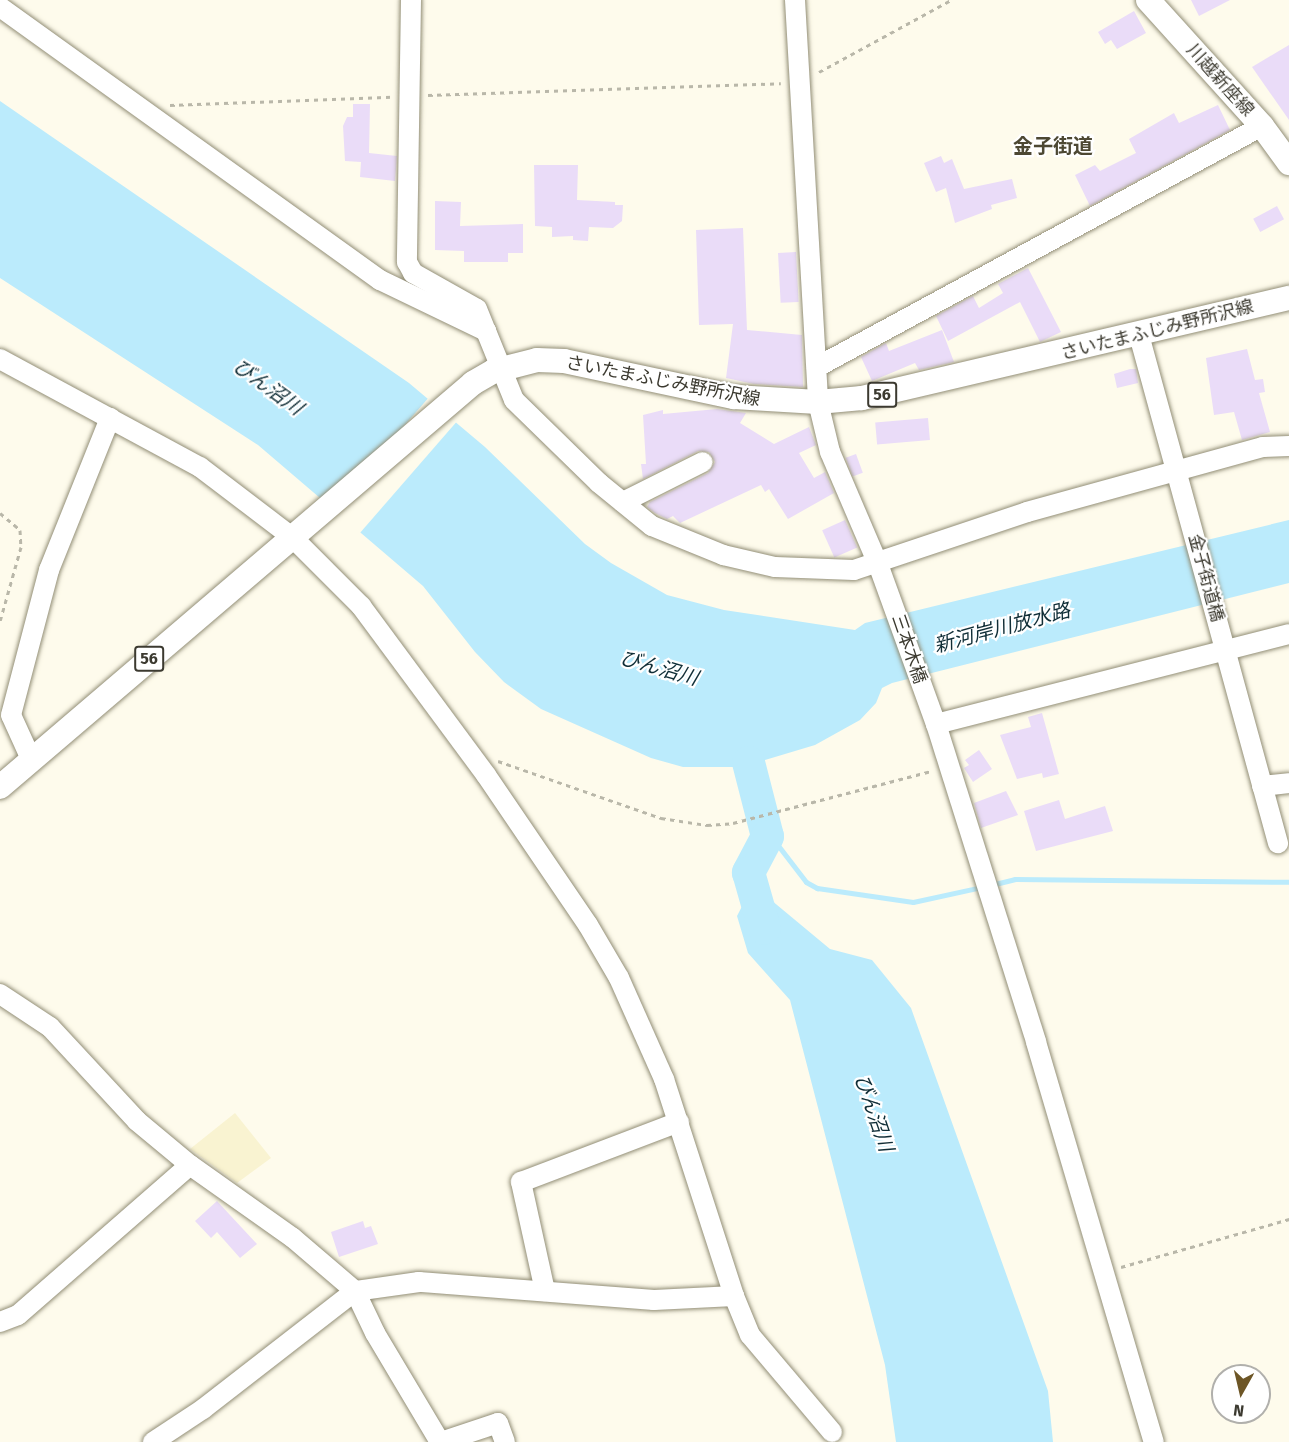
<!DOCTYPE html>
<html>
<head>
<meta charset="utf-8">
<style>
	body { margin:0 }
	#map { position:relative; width:1289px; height:1442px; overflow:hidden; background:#fefbec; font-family:"Fira Sans","Noto Sans JP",sans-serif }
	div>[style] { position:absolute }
	.built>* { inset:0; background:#f9f3d1 }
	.water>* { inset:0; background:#bbebfc }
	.pier>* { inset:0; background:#fefbec; transform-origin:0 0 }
	.stream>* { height:5px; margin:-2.5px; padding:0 2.5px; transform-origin:2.5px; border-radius:2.5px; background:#bbebfc }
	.river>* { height:33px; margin:-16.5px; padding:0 16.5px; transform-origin:16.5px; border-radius:16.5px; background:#bbebfc }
	.building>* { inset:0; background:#eadcf8; transform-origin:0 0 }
	.path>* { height:3px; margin-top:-1.5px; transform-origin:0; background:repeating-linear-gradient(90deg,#b9b7a9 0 4.5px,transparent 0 9px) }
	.roads { filter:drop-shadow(0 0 2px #928e76) drop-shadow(0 0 2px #928e76) }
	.minor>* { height:20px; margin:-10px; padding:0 10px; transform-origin:10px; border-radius:10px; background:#fff }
	.major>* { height:24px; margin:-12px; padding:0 12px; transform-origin:12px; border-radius:12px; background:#fff }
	span { translate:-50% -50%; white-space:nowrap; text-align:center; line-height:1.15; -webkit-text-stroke:4.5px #fff; paint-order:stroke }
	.shield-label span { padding:2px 4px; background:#fff; border:2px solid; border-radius:4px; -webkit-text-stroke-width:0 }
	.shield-label { font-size:16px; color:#3c3a30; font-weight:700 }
	.street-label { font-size:18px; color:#3c3a30 }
	.neighbourhood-label { font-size:20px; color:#4d4833; font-weight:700 }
	.water-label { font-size:20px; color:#102e37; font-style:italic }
	.north { position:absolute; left:1211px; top:1364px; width:60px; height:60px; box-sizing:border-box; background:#fff; border:2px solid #b1b0ac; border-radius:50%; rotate:188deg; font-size:16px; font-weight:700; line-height:24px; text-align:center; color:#3c3a30 }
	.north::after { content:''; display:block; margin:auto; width:21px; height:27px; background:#6d5626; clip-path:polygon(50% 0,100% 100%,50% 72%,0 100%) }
</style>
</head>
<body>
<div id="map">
	<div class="built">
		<div style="clip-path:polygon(235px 1113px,271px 1158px,237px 1183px,190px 1149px)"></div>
	</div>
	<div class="water">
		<div style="clip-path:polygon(0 101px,409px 383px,485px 447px,585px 544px,611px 563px,667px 595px,724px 610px,855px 630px,865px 623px,1289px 520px,1289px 583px,892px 683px,882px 688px,876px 703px,860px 720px,815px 745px,765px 760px,764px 773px,760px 775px,764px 804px,756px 807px,749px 778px,743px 778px,736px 767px,683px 767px,651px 758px,541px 709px,504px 682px,475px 652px,423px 586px,258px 445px,0 278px)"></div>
		<div style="clip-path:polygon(753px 885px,830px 949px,872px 960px,911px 1008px,1048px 1391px,1053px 1442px,896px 1442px,885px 1365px,790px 1000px,748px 953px,737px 916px)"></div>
	</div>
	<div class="pier">
		<div style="left:430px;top:396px;width:37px;height:154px;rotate:41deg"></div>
	</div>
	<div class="stream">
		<div style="left:767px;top:836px;width:3px;rotate:-18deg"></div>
		<div style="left:770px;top:835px;width:59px;rotate:52.5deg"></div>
		<div style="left:806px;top:882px;width:13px;rotate:29deg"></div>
		<div style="left:817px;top:888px;width:97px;rotate:8.3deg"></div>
		<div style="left:913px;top:902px;width:71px;rotate:-12.3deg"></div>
		<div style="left:991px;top:885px;width:25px;rotate:-14deg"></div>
		<div style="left:1015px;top:879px;width:274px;rotate:0.6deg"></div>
	</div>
	<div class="river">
		<div style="left:748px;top:762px;width:76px;rotate:75.6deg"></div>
		<div style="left:767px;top:836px;width:41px;rotate:117.8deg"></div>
		<div style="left:748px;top:872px;width:58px;rotate:74.1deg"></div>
	</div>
	<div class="building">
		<div style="clip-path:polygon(1191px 0,1230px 0,1199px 16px)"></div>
		<div style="clip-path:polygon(1134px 11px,1146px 33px,1117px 49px,1111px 40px,1105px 44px,1098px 32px)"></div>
		<div style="clip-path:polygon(1289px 45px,1289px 120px,1252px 67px)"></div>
		<div style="clip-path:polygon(353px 104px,370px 104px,369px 153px,397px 156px,395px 181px,360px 177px,361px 162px,345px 161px,343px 126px,347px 117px,353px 117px)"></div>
		<div style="clip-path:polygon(1218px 105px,1230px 130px,1090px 206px,1075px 175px,1095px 165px,1100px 171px,1136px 153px,1129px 139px,1174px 113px,1179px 123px)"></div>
		<div style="clip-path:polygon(941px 156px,944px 163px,952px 159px,964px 189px,1012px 179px,1017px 198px,991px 205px,992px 209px,955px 223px,946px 188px,936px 192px,924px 163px)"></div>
		<div style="clip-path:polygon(534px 165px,578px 165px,577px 200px,615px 202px,615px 205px,623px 205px,622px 221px,613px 228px,589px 227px,588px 241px,573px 240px,573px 236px,552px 237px,552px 227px,535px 226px)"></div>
		<div style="clip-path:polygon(435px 201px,461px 202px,460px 226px,523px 224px,523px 253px,508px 253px,508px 262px,464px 262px,464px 251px,435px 250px)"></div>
		<div style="left:1277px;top:206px;width:15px;height:27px;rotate:62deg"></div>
		<div style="clip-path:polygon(743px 228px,747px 330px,802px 335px,803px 387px,754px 384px,726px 378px,733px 324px,699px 325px,696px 230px)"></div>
		<div style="left:796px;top:252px;width:50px;height:18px;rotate:87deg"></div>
		<div style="clip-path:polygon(1028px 268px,1061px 332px,1040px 342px,1020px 302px,948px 341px,936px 316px,973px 296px,979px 308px,1003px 293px,998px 284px)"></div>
		<div style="clip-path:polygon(942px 330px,954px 362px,919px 370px,915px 363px,872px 381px,861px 357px,886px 343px,889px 351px)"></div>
		<div style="clip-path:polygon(1247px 349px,1255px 380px,1263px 379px,1265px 392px,1259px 393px,1270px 432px,1242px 440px,1234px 412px,1214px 415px,1206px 358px)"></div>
		<div style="clip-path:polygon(1130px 369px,1136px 369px,1138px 383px,1117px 388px,1114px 374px)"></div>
		<div style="clip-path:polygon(717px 409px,746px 413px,740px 423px,774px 444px,809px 427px,816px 445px,799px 453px,814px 478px,825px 472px,834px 493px,788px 519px,769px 489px,765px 492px,761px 485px,680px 523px,673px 516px,667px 519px,655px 513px,647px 507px,650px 502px,708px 473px,715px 462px,709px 452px,698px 451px,643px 479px,641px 464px,646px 464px,643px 415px,663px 410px,663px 414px)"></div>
		<div style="left:928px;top:418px;width:22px;height:53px;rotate:85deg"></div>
		<div style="left:856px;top:454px;width:20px;height:11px;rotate:70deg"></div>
		<div style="left:845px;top:520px;width:30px;height:25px;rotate:66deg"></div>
		<div style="clip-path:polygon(1042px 713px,1059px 774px,1043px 778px,1042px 773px,1017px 779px,1000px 735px,1031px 727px,1028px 717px)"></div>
		<div style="clip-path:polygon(979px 750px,992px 769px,973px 782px,964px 768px,969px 765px,965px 760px)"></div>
		<div style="clip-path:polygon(1006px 791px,1018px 815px,981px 828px,974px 803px)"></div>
		<div style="clip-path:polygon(1059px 800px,1065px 819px,1105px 806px,1113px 831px,1036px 851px,1024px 811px)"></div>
		<div style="clip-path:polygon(217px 1201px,257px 1244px,240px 1258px,217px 1232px,211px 1238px,195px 1221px)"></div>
		<div style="clip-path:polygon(363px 1221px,365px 1228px,371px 1226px,378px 1244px,339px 1257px,331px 1232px)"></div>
	</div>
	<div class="path">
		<div style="left:819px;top:72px;width:150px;rotate:-28.6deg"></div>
		<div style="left:428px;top:95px;width:353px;rotate:-1.9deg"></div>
		<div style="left:170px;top:105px;width:222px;rotate:-2.1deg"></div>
		<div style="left:0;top:513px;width:26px;rotate:40deg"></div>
		<div style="left:20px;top:530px;width:17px;rotate:87deg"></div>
		<div style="left:21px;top:547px;width:77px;rotate:105.8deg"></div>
		<div style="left:498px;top:761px;width:173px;rotate:19.3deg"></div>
		<div style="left:661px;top:818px;width:47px;rotate:8.7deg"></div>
		<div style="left:707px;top:825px;width:26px;rotate:-4deg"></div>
		<div style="left:733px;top:823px;width:205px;rotate:-14.7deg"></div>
		<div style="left:1121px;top:1267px;width:175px;rotate:-15.9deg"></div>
	</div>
	<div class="roads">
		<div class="minor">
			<div style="left:411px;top:0;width:262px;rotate:90.9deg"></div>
			<div style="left:407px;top:262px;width:13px;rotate:61deg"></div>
			<div style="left:413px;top:273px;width:73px;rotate:29.4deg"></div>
			<div style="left:477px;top:309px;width:24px;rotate:68deg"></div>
			<div style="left:795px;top:0;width:403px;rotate:86.7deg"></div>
			<div style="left:818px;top:402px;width:51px;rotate:76.5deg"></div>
			<div style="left:830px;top:452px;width:122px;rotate:66.8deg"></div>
			<div style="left:878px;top:564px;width:170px;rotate:70.1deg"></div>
			<div style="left:936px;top:724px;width:333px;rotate:72.5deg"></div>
			<div style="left:1036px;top:1042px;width:417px;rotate:73.6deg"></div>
			<div style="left:0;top:7px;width:468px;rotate:35.7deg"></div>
			<div style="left:380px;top:280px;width:118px;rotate:25.7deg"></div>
			<div style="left:486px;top:331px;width:74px;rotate:67.9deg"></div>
			<div style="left:514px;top:400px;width:119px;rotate:44.3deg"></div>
			<div style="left:599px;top:483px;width:68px;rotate:39.1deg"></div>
			<div style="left:652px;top:526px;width:77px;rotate:22.2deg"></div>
			<div style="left:723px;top:555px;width:53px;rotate:13deg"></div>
			<div style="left:775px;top:567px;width:79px;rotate:2.2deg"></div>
			<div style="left:854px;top:570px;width:182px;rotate:-18.5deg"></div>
			<div style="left:1027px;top:512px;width:245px;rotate:-15.4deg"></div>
			<div style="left:1263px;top:447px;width:26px;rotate:-2deg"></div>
			<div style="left:1139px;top:335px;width:527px;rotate:74.7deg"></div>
			<div style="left:0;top:359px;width:227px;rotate:28.4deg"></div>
			<div style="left:200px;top:467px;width:116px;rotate:37.3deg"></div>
			<div style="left:292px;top:537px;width:98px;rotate:45deg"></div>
			<div style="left:361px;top:606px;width:210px;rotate:53.5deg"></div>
			<div style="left:486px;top:775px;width:181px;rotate:55.8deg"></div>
			<div style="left:588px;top:925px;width:61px;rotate:59.7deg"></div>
			<div style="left:619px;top:978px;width:111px;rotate:66deg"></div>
			<div style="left:664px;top:1079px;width:228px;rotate:72.1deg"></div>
			<div style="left:734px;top:1296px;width:80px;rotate:177.1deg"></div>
			<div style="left:654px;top:1300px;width:236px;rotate:-175.6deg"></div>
			<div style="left:419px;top:1282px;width:65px;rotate:172deg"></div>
			<div style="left:355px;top:1291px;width:192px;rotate:142.2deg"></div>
			<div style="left:203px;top:1409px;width:60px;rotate:146.6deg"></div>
			<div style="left:817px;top:367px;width:506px;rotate:-28.44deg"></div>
			<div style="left:623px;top:502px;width:89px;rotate:-26.6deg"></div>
			<div style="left:936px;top:724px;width:364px;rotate:-14.3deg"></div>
			<div style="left:31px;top:759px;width:48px;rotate:-114.4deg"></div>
			<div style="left:11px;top:715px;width:150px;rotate:-75.3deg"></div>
			<div style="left:49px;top:570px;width:164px;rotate:-68.1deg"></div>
			<div style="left:1262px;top:786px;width:27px;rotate:-6deg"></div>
			<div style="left:0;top:994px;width:60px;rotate:33.4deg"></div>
			<div style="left:50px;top:1027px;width:128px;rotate:47.2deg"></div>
			<div style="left:137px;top:1121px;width:69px;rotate:39.7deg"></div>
			<div style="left:190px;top:1165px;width:126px;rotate:35.3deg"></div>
			<div style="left:293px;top:1238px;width:82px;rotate:40.5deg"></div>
			<div style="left:355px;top:1291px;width:47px;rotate:64.5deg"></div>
			<div style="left:375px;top:1333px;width:127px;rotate:59.2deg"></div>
			<div style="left:545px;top:1291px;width:112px;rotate:-102.4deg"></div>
			<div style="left:521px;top:1182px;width:169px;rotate:-20.8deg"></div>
			<div style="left:734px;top:1296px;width:42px;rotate:67.7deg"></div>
			<div style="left:750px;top:1335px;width:127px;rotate:49.8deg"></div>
			<div style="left:0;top:1322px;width:19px;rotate:-21deg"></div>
			<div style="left:18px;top:1315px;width:228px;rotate:-41.1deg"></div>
			<div style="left:441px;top:1442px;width:60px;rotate:-18.4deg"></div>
			<div style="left:498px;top:1423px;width:20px;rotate:70deg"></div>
		</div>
		<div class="major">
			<div style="left:1148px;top:0;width:170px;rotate:47.9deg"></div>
			<div style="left:1262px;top:126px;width:46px;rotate:53.9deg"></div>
			<div style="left:0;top:787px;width:622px;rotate:-40.5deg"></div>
			<div style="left:473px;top:383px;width:24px;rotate:-30deg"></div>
			<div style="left:494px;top:371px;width:44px;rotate:-14.3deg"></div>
			<div style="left:537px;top:360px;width:27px;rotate:2deg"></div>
			<div style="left:564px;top:361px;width:174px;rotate:12deg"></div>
			<div style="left:734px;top:397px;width:84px;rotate:3.4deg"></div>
			<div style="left:818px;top:402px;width:44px;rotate:-5.2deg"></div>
			<div style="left:862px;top:398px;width:439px;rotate:-13.2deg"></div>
		</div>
	</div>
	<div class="shield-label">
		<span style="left:882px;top:395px">56</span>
		<span style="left:149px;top:659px">56</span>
	</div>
	<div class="street-label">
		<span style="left:1220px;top:80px;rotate:48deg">川越新座線</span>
		<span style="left:1157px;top:330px;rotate:-14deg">さいたまふじみ野所沢線</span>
		<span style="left:663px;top:381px;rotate:11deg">さいたまふじみ野所沢線</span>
		<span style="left:1206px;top:578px;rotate:75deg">金子街道橋</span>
		<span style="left:909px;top:649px;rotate:71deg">三本木橋</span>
	</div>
	<div class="neighbourhood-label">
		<span style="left:1053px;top:146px">金子街道</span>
	</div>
	<div class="water-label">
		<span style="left:268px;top:387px;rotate:36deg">びん沼川</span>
		<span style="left:1002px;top:628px;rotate:-15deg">新河岸川放水路</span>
		<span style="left:659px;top:668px;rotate:16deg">びん沼川</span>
		<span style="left:874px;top:1113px;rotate:71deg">びん沼川</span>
	</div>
	<div class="north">N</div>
</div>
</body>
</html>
